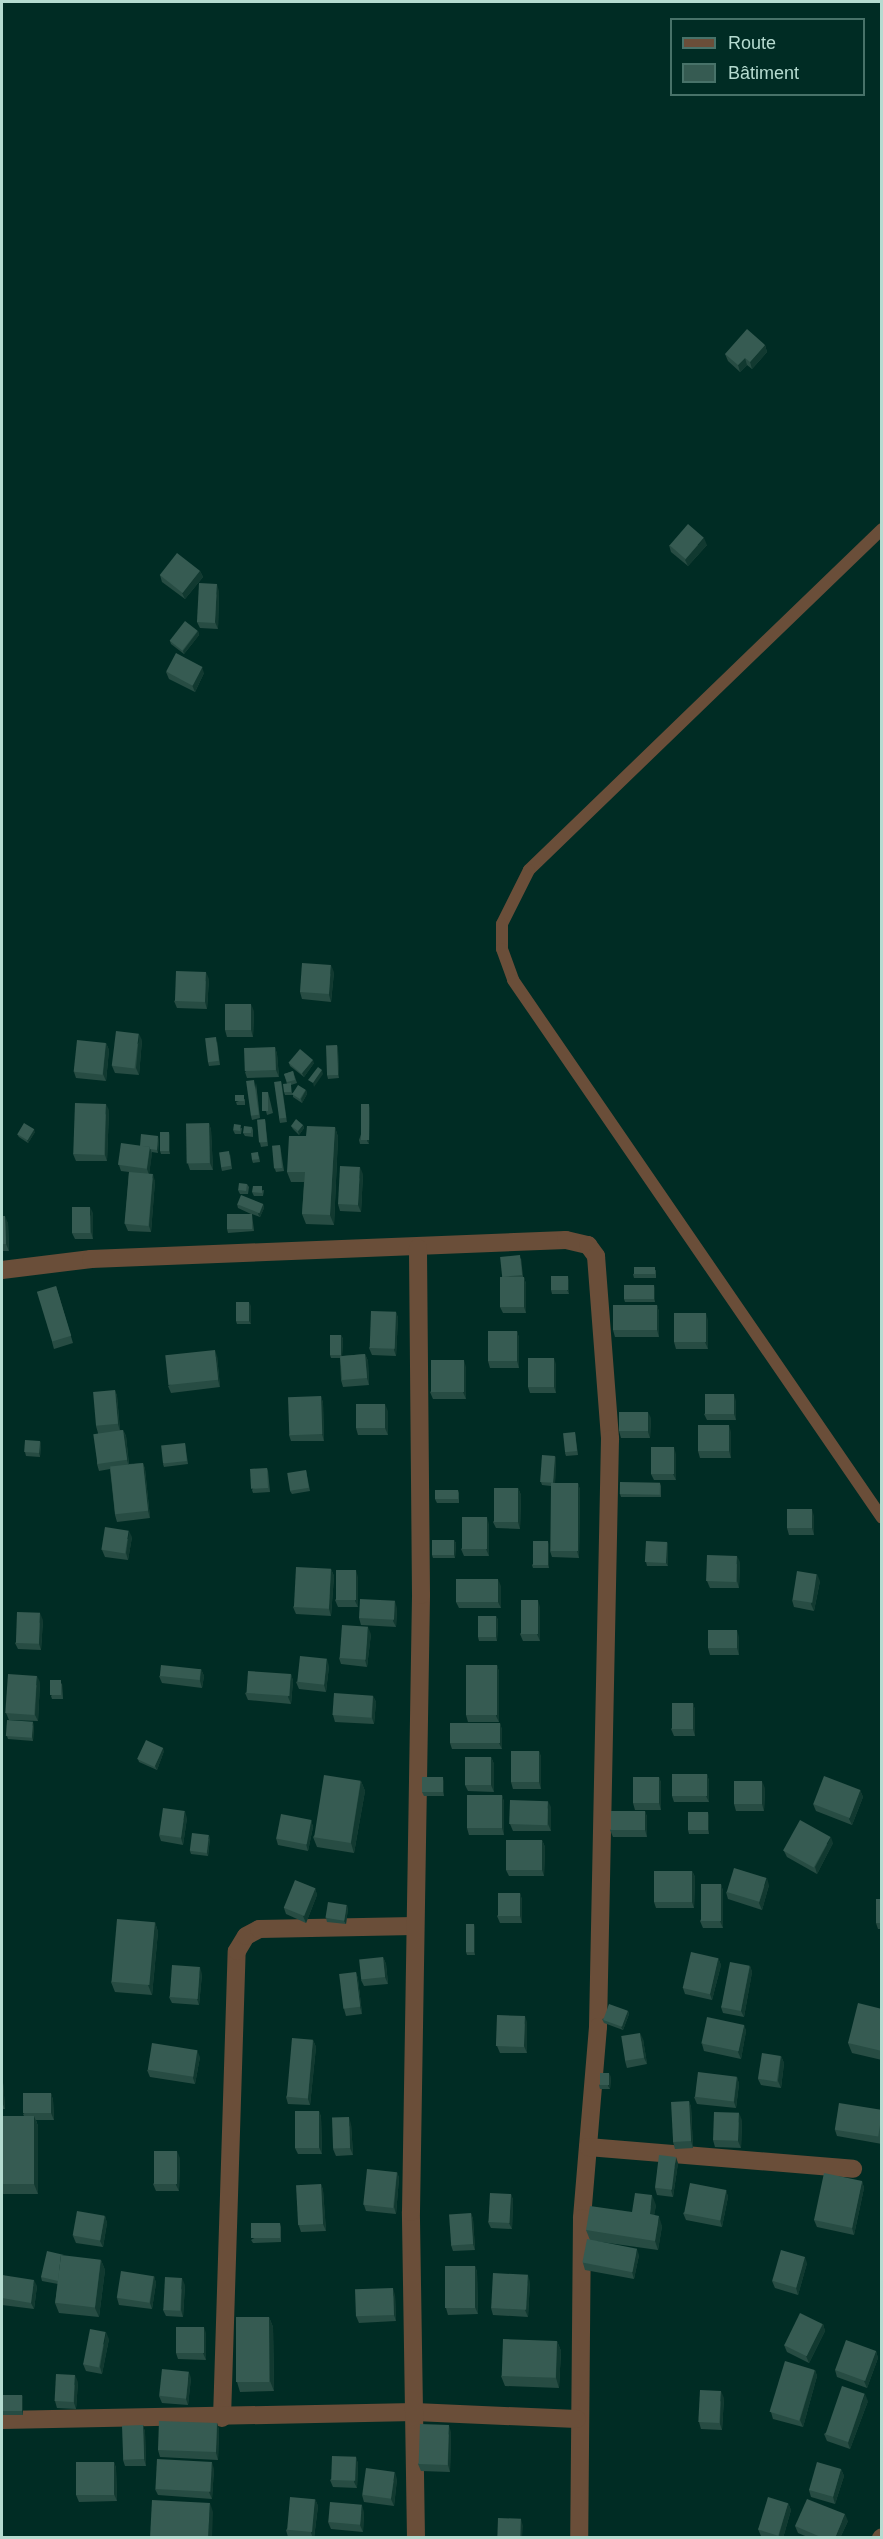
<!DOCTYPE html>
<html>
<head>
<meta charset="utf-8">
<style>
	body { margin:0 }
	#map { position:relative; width:883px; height:2539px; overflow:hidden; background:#002c24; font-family:Arial,sans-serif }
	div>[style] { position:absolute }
	.lane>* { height:12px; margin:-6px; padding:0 6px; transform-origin:6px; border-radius:6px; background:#6a4e39 }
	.street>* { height:18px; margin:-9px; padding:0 9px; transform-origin:9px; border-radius:9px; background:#6a4e39 }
	.wall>* { inset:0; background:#274c43 }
	.shaded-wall>* { inset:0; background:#113930 }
	.building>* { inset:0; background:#365b52; transform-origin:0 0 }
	span { translate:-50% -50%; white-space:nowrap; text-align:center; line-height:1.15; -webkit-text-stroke:5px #002c24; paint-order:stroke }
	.frame { position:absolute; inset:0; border:3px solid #b5dbd0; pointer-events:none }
	.legend { position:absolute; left:670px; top:18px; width:195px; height:78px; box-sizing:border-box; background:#002c24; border:2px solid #487269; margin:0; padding:8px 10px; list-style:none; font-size:18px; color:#b5dbd0 }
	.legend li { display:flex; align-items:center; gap:12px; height:30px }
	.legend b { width:30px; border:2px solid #487269 }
</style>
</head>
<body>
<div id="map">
	<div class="lane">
		<div style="left:882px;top:529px;width:491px;rotate:136deg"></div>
		<div style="left:529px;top:870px;width:60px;rotate:116.6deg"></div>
		<div style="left:502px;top:924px;width:25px;rotate:90deg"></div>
		<div style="left:502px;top:949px;width:33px;rotate:70deg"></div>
		<div style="left:513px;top:980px;width:652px;rotate:55.55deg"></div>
	</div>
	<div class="street">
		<div style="left:2px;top:1270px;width:90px;rotate:-7deg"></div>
		<div style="left:91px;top:1259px;width:475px;rotate:-2.3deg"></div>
		<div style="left:566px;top:1240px;width:23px;rotate:13deg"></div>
		<div style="left:588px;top:1245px;width:14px;rotate:54deg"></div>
		<div style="left:596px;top:1256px;width:184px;rotate:85.6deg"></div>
		<div style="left:610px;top:1439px;width:588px;rotate:91.17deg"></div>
		<div style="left:598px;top:2027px;width:192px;rotate:94.8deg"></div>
		<div style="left:582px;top:2218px;width:320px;rotate:90.5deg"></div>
		<div style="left:588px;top:2147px;width:266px;rotate:4.7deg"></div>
		<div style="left:222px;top:2418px;width:467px;rotate:-88.2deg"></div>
		<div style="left:237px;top:1951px;width:17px;rotate:-59deg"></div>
		<div style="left:246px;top:1936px;width:15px;rotate:-28deg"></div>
		<div style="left:259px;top:1929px;width:155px;rotate:-1.1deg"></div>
		<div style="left:2px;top:2420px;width:413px;rotate:-1.1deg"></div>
		<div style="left:415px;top:2412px;width:162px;rotate:2.5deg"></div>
		<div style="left:416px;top:2538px;width:326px;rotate:-90.9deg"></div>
		<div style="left:411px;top:2212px;width:617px;rotate:-89.07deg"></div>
		<div style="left:421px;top:1595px;width:347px;rotate:-90.5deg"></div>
		<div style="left:881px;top:2538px;width:1px;rotate:-45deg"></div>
	</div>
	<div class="wall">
		<div style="clip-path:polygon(765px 345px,767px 352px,752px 369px,747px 365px,740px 372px,728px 361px,725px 354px)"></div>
		<div style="clip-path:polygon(669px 545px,707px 545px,688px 566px,671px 552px)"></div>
		<div style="clip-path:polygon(200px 571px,203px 577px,185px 599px,162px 582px,160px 575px)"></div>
		<div style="clip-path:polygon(219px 591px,218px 629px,200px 628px,197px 622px)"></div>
		<div style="clip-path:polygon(198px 631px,199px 635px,184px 654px,171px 644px,170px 641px)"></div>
		<div style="clip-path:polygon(166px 672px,204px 673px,195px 692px,169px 679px)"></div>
		<div style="clip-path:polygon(334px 972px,331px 1002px,302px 999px,300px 992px)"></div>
		<div style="clip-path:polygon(209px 979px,207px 1009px,177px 1008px,174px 1001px)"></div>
		<div style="clip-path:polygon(254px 1011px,253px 1037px,227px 1037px,225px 1030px)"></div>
		<div style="clip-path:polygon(142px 1040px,139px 1075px,115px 1073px,112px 1066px)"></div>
		<div style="clip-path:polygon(217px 1041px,220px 1065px,209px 1066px,208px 1062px)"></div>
		<div style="clip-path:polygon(106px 1043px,109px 1050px,106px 1081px,76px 1078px,74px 1072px)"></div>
		<div style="clip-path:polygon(337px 1045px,338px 1049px,339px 1078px,328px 1079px,327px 1075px)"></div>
		<div style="clip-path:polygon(275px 1047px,277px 1054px,279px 1077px,247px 1078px,245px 1072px)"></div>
		<div style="clip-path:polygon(289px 1063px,314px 1063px,304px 1077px,290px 1066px)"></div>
		<div style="clip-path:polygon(293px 1071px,297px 1083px,291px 1085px,292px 1093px,306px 1090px,307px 1094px,302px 1103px,293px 1097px,293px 1095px,285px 1095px,284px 1092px,287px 1084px,284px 1074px)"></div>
		<div style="clip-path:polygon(281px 1081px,287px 1122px,280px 1123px,279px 1119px)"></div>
		<div style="clip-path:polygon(256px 1083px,260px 1118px,252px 1120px,251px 1116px)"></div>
		<div style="clip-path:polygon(268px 1092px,273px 1113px,267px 1115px,266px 1111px)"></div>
		<div style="clip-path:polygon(245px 1099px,245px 1105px,237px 1105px,236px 1102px)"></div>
		<div style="clip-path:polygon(370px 1108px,369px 1144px,360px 1144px,359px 1140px)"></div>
		<div style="clip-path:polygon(109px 1110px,107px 1161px,76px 1161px,73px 1154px)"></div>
		<div style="clip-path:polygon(265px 1119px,268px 1146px,261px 1147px,260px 1143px)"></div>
		<div style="clip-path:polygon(209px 1123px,211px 1130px,213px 1170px,190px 1170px,188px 1164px)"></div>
		<div style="clip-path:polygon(303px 1125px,304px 1128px,299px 1135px,293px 1129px,291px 1126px)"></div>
		<div style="clip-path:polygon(252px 1127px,253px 1130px,253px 1137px,245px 1136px,243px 1133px)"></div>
		<div style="clip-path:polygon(335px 1127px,338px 1137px,334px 1225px,306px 1224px,302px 1214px,304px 1182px,291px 1182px,287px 1172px,306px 1136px)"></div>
		<div style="clip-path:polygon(242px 1128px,241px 1134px,235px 1134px,233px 1130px)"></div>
		<div style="clip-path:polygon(35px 1132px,28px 1143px,19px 1137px,17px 1134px)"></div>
		<div style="clip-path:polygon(170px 1135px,170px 1154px,161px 1154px,160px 1151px)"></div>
		<div style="clip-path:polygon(159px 1139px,158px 1153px,152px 1152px,149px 1174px,155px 1181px,151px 1232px,128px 1231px,125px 1224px,129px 1172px,121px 1171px,119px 1165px,140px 1146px)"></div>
		<div style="clip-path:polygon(280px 1145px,284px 1171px,276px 1172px,275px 1169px)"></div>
		<div style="clip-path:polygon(230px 1154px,232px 1169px,222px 1171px,221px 1167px)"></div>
		<div style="clip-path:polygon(259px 1156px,260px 1162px,253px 1163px,252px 1160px)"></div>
		<div style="clip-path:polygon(363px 1174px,361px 1212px,340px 1211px,338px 1204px)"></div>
		<div style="clip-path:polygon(247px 1184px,249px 1187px,248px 1194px,240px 1194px,238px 1190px)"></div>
		<div style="clip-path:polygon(264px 1190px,263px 1196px,254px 1196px,252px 1192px)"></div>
		<div style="clip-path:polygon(237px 1204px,263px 1204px,264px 1208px,260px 1217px,252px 1214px,254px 1231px,228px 1233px,227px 1229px,251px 1214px,238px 1208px)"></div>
		<div style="clip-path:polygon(93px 1213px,93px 1239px,75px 1239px,72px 1233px)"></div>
		<div style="clip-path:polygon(2px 1216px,8px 1223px,9px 1251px,2px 1251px)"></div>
		<div style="clip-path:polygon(521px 1258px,523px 1277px,524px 1277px,526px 1284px,526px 1313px,503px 1313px,500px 1307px,502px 1277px)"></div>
		<div style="clip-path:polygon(656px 1270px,656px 1278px,634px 1278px,633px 1274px)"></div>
		<div style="clip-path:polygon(569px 1280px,569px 1294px,552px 1294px,551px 1290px)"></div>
		<div style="clip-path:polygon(56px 1286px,73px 1343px,54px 1349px,52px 1342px)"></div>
		<div style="clip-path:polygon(655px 1288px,655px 1302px,625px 1302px,624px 1299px)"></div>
		<div style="clip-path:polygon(657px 1305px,659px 1312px,659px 1337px,615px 1337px,613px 1330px)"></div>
		<div style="clip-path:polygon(251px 1306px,251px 1324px,237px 1324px,236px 1321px)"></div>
		<div style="clip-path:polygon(396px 1312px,398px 1318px,396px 1356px,372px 1355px,369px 1348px)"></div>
		<div style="clip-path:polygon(708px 1320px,708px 1349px,676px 1349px,674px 1342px)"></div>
		<div style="clip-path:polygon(517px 1331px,519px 1338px,519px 1368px,490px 1368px,488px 1361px)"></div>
		<div style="clip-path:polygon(341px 1335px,343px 1339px,342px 1356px,365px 1354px,368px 1361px,369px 1385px,343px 1387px,341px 1380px,340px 1358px,331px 1358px,330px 1355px)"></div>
		<div style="clip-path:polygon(217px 1356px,220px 1387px,171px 1393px,168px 1386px)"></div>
		<div style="clip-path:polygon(556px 1364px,556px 1393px,530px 1393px,528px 1387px)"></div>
		<div style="clip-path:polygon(466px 1367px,466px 1399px,433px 1399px,430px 1392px)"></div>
		<div style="clip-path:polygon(115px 1390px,117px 1396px,120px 1430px,123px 1430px,126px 1436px,129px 1464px,143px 1463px,145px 1469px,150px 1518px,117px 1522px,115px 1515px,110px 1469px,99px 1471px,97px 1464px,98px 1433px,96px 1426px)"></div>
		<div style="clip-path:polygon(321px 1396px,323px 1403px,324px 1441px,291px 1441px,289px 1435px)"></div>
		<div style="clip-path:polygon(736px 1401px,736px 1420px,707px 1420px,704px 1414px)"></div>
		<div style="clip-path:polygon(388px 1411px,388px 1435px,358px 1435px,356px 1428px)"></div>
		<div style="clip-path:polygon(651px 1418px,650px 1438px,621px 1438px,619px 1431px)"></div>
		<div style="clip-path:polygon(575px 1432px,578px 1455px,566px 1456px,565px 1453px)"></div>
		<div style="clip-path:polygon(731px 1432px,731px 1458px,700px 1458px,698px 1451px)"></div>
		<div style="clip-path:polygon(40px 1441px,41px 1444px,40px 1457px,26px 1456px,25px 1452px)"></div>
		<div style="clip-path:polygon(185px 1443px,188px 1464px,164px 1467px,163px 1464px)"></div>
		<div style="clip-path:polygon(676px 1454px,676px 1480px,654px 1480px,651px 1474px)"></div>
		<div style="clip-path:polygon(555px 1456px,556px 1459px,555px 1483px,578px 1483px,580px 1490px,579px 1558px,552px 1557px,550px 1551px,551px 1486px,542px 1485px,541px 1482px)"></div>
		<div style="clip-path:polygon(267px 1468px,268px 1471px,270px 1492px,253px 1493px,252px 1490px)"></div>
		<div style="clip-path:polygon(306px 1470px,310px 1491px,292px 1494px,290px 1491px)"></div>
		<div style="clip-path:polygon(660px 1483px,661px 1486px,661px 1497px,621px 1497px,620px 1494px)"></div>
		<div style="clip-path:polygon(518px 1488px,521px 1495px,520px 1529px,496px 1528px,493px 1522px)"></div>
		<div style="clip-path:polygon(458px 1490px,459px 1493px,459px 1503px,437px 1503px,435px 1499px)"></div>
		<div style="clip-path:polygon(814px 1516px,814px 1535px,789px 1535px,787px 1528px)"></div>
		<div style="clip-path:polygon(489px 1524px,489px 1556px,464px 1556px,461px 1549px)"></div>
		<div style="clip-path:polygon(132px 1537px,128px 1560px,105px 1557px,102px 1550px)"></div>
		<div style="clip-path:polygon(454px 1540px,456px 1543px,455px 1558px,433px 1558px,432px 1555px)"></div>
		<div style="clip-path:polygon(667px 1542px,668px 1545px,668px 1566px,647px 1566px,646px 1562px)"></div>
		<div style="clip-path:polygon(549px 1544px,549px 1568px,533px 1568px,532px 1565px)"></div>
		<div style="clip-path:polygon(740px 1562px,739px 1588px,710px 1588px,707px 1581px)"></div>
		<div style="clip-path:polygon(331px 1569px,334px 1576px,331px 1616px,296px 1614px,293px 1607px)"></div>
		<div style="clip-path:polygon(358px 1577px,358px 1607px,338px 1607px,335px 1600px)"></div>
		<div style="clip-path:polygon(820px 1581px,814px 1611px,794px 1607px,792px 1600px)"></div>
		<div style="clip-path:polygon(501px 1586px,501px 1608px,459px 1608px,456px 1602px)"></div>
		<div style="clip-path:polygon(540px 1607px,540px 1641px,523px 1641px,520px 1634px)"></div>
		<div style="clip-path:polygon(397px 1608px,396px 1627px,361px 1625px,359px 1618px)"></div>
		<div style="clip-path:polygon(496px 1616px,498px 1620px,497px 1641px,479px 1641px,478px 1637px)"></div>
		<div style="clip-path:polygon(43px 1620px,41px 1650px,18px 1649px,15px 1643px)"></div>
		<div style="clip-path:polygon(371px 1634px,367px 1667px,341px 1664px,339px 1658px)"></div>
		<div style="clip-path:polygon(739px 1637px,739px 1655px,710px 1655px,708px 1648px)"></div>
		<div style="clip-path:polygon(497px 1665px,499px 1672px,499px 1722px,468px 1722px,466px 1715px)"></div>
		<div style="clip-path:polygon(329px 1666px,326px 1692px,299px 1689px,296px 1682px)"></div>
		<div style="clip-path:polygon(201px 1669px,204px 1676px,202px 1688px,162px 1683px,159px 1676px)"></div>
		<div style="clip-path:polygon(291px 1674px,293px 1681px,291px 1704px,248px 1700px,245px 1693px)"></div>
		<div style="clip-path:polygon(40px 1682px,38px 1721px,9px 1720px,6px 1713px)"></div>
		<div style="clip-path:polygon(62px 1683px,63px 1699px,52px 1699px,51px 1696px)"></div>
		<div style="clip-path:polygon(373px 1696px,376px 1702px,374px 1724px,335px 1722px,333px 1715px)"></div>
		<div style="clip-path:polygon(693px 1703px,695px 1710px,695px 1736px,674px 1736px,671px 1729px)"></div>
		<div style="clip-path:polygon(500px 1723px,502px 1730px,502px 1749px,452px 1749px,450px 1743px)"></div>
		<div style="clip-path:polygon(34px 1725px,33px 1741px,8px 1739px,7px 1736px)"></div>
		<div style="clip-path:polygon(164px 1751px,157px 1770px,139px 1762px,138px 1759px)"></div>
		<div style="clip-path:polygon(539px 1751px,541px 1757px,541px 1789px,513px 1789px,511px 1782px)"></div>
		<div style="clip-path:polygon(491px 1757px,494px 1764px,494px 1792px,468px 1791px,465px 1785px)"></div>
		<div style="clip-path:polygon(707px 1774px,709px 1781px,709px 1802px,674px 1802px,672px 1796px)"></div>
		<div style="clip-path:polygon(659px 1777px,661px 1783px,661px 1810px,635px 1810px,633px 1803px)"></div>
		<div style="clip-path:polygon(361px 1781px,365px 1791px,354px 1853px,317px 1847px,313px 1837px)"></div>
		<div style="clip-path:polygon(444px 1781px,444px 1796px,424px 1796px,422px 1792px)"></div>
		<div style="clip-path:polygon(765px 1788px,764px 1811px,736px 1811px,734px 1804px)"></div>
		<div style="clip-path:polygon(860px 1790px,863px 1797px,852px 1825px,816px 1811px,813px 1804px)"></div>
		<div style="clip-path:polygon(502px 1795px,504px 1802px,504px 1835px,469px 1835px,467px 1828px)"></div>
		<div style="clip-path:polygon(551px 1807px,551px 1831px,513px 1831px,510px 1824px)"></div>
		<div style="clip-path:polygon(645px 1811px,647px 1817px,647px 1837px,613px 1837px,610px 1830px)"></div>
		<div style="clip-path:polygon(709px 1815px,709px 1834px,689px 1834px,688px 1830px)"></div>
		<div style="clip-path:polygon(187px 1818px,183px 1845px,161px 1841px,159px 1835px)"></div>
		<div style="clip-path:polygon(311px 1820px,313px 1827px,308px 1851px,278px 1845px,276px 1838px)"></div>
		<div style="clip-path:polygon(210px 1838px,208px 1856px,191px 1854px,190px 1851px)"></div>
		<div style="clip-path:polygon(542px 1840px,545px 1847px,544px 1876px,509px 1876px,506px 1870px)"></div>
		<div style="clip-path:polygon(833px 1843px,817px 1874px,787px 1857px,784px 1851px)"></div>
		<div style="clip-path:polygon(692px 1871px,695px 1877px,694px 1908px,656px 1908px,654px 1902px)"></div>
		<div style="clip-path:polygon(721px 1884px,723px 1891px,723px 1928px,703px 1928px,700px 1921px)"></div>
		<div style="clip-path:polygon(769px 1885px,762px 1910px,728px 1899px,726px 1892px)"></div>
		<div style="clip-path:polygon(315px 1888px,317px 1895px,306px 1923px,286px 1914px,284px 1908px)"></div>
		<div style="clip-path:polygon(520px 1893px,522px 1900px,522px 1923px,500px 1923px,497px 1916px)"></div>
		<div style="clip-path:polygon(882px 1899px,882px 1929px,878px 1929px,876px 1923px)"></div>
		<div style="clip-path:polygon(348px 1908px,346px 1924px,327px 1922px,326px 1918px)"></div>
		<div style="clip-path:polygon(155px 1922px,158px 1932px,152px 1995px,115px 1992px,111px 1982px)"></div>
		<div style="clip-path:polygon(475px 1927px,475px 1955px,467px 1955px,466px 1952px)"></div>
		<div style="clip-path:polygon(383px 1957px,386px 1964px,388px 1984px,364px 1986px,361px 1980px)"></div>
		<div style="clip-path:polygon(718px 1958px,721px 1965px,712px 2000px,685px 1994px,683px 1988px)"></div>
		<div style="clip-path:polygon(750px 1966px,752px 1972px,744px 2017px,723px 2013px,721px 2007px)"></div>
		<div style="clip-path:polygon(356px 1972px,358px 1979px,362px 2014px,346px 2016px,344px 2009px)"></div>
		<div style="clip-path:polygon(202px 1974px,199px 2005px,172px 2003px,169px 1997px)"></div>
		<div style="clip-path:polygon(882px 2009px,882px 2060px,852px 2053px,848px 2043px)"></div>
		<div style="clip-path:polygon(628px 2011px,629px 2014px,623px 2030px,604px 2023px,602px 2019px)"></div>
		<div style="clip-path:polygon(527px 2022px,527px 2053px,500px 2053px,497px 2046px)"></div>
		<div style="clip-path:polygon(744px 2025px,746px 2031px,741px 2059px,704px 2051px,702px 2044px)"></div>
		<div style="clip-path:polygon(643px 2039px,647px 2064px,627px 2068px,625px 2061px)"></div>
		<div style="clip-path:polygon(313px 2040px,316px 2047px,310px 2105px,288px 2104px,286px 2097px)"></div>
		<div style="clip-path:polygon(781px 2056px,784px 2063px,781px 2088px,761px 2085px,758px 2079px)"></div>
		<div style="clip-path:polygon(200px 2057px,195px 2084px,150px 2077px,147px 2070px)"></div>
		<div style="clip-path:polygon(2px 2077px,3px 2082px,5px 2109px,2px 2109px)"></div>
		<div style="clip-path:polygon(611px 2077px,610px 2089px,600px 2089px,599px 2085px)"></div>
		<div style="clip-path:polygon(737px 2077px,739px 2084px,736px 2108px,697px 2104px,694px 2097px)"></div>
		<div style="clip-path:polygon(51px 2093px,53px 2100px,54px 2120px,36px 2120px,38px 2126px,38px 2194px,2px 2194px,2px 2116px,24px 2116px,23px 2114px)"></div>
		<div style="clip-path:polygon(689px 2101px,691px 2107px,693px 2148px,675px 2149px,673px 2142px)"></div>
		<div style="clip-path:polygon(882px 2110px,882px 2144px,837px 2136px,835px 2130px)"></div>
		<div style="clip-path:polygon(319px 2111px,321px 2117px,322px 2154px,298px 2154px,295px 2148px)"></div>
		<div style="clip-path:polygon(742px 2120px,741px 2148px,715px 2147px,713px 2140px)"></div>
		<div style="clip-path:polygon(351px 2124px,353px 2155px,336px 2156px,333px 2149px)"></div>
		<div style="clip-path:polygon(180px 2158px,179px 2191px,156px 2191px,153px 2184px)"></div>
		<div style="clip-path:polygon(678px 2163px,673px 2197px,657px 2195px,655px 2188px)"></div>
		<div style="clip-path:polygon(397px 2172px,399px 2178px,396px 2214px,366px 2211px,364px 2205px)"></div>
		<div style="clip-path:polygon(862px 2181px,864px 2188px,854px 2235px,817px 2227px,814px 2220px)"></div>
		<div style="clip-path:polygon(321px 2184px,323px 2190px,326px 2231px,301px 2232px,299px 2226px)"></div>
		<div style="clip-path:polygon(726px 2190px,728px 2197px,722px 2227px,686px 2220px,683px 2213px)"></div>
		<div style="clip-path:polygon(511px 2194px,513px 2200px,512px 2229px,491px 2228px,488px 2222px)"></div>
		<div style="clip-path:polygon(656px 2205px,654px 2215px,662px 2226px,658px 2250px,594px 2241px,639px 2255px,634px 2279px,585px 2270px,583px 2263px,590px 2240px,586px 2230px,632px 2212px)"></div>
		<div style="clip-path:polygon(471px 2213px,473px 2219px,475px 2250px,453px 2251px,451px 2245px)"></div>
		<div style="clip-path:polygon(105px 2216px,107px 2223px,103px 2247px,76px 2243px,73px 2236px)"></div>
		<div style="clip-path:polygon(280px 2223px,281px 2227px,281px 2242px,253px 2243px,251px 2240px)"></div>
		<div style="clip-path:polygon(101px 2260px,105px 2270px,99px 2317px,59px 2313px,55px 2303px,58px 2284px,42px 2281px,41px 2277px)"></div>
		<div style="clip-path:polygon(807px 2263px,798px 2295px,775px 2288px,772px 2281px)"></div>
		<div style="clip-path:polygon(475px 2266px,477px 2272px,478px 2314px,448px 2315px,446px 2308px)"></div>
		<div style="clip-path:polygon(2px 2275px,37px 2286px,34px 2309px,2px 2305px)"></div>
		<div style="clip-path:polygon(154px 2276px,156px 2283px,152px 2309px,119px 2305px,117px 2298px)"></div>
		<div style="clip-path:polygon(530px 2282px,528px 2317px,493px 2315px,491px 2308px)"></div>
		<div style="clip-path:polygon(185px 2285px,183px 2317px,166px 2316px,163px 2310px)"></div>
		<div style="clip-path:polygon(395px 2295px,396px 2321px,359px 2323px,356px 2316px)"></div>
		<div style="clip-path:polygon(269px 2317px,273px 2327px,274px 2391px,240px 2392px,237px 2382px)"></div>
		<div style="clip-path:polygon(823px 2324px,825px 2331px,809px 2363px,787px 2352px,784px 2345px)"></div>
		<div style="clip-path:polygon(206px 2333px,206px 2360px,178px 2359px,176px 2353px)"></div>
		<div style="clip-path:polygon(109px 2339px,102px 2374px,86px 2371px,83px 2364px)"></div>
		<div style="clip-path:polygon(557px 2341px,561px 2351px,559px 2388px,505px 2386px,501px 2376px)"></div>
		<div style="clip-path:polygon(876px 2351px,878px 2358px,867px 2388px,837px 2377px,835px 2370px)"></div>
		<div style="clip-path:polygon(815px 2370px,817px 2376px,803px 2427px,773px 2419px,771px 2412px)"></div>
		<div style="clip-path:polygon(191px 2378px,188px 2405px,162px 2403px,159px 2396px)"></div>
		<div style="clip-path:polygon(78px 2382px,76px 2409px,57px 2408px,55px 2401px)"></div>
		<div style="clip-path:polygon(2px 2395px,22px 2395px,23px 2398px,23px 2415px,2px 2415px)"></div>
		<div style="clip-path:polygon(724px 2398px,722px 2430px,701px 2429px,699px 2422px)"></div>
		<div style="clip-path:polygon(868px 2401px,850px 2449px,827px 2441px,824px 2434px)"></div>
		<div style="clip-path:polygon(217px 2423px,219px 2430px,218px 2460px,160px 2457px,158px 2450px)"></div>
		<div style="clip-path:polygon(143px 2425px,145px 2432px,146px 2466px,125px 2466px,123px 2460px)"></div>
		<div style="clip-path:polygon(451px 2432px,450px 2472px,421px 2471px,418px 2464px)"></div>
		<div style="clip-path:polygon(356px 2457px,358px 2464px,357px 2488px,333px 2487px,330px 2480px)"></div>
		<div style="clip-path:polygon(114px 2462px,116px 2468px,117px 2501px,79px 2502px,76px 2495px)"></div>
		<div style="clip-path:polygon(214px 2469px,212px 2499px,158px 2495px,155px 2489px)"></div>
		<div style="clip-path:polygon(841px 2469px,844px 2476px,835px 2504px,811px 2497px,809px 2490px)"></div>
		<div style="clip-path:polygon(397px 2479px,394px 2506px,364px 2502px,362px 2495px)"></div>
		<div style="clip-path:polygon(315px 2499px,318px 2506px,314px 2538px,288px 2537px,286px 2530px)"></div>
		<div style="clip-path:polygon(788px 2503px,791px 2510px,783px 2538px,767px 2538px,761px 2536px,758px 2529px)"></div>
		<div style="clip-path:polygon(364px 2512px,363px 2532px,331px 2529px,328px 2522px)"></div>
		<div style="clip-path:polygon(848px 2521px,840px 2538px,810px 2538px,798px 2533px,795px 2526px)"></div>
	</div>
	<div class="shaded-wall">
		<div style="clip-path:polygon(765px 345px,767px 352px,752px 369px,750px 362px)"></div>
		<div style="clip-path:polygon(745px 358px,747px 365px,740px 372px,738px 365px)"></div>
		<div style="clip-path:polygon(704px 538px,707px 545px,688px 566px,685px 560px)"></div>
		<div style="clip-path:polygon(200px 571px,203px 577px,185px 599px,182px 593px)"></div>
		<div style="clip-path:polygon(217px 584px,219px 591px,218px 629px,215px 622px)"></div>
		<div style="clip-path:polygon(198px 631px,199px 635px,184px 654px,183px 651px)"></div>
		<div style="clip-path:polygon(202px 667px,204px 673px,195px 692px,192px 685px)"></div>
		<div style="clip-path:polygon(331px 965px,334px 972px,331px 1002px,329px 995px)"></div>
		<div style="clip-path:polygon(206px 972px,209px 979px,207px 1009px,205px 1002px)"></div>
		<div style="clip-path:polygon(251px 1004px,254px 1011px,253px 1037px,251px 1030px)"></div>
		<div style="clip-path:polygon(139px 1034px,142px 1040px,139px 1075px,136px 1068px)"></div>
		<div style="clip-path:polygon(106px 1043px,109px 1050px,106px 1081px,103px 1074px)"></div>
		<div style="clip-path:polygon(337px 1045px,338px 1049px,339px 1078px,338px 1075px)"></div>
		<div style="clip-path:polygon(275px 1047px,277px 1054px,279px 1077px,276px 1070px)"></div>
		<div style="clip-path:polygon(313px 1060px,314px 1063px,304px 1077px,302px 1073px)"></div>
		<div style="clip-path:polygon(322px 1070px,323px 1074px,314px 1087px,313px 1083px)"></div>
		<div style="clip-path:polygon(281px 1081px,282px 1084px,287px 1122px,286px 1118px)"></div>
		<div style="clip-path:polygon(306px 1090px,307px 1094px,302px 1103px,301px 1099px)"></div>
		<div style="clip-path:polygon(106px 1104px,109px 1110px,107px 1161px,105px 1155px)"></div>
		<div style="clip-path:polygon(369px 1104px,370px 1108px,369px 1144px,367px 1141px)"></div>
		<div style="clip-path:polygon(209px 1123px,211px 1130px,213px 1170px,210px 1163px)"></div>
		<div style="clip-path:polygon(303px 1125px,304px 1128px,299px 1135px,298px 1131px)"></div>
		<div style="clip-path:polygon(335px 1127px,338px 1137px,334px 1225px,330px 1215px)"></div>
		<div style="clip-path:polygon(34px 1129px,35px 1132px,28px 1143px,27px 1140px)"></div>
		<div style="clip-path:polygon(169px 1132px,170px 1135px,170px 1154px,169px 1151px)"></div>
		<div style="clip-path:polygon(158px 1136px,159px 1139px,158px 1153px,157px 1150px)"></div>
		<div style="clip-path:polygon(150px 1147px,152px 1154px,149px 1175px,147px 1169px)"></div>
		<div style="clip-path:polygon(360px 1167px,363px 1174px,361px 1212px,358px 1205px)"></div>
		<div style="clip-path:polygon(153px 1174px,155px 1181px,151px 1232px,149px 1226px)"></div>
		<div style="clip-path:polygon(263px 1204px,264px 1208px,260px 1217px,258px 1214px)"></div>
		<div style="clip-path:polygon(90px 1207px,93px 1213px,93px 1239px,91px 1232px)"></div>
		<div style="clip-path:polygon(5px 1216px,8px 1223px,9px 1251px,6px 1244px)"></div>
		<div style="clip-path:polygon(568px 1276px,569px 1280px,569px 1294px,567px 1290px)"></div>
		<div style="clip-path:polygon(524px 1277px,526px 1284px,526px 1313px,524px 1307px)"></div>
		<div style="clip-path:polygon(654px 1285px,655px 1288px,655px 1302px,654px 1299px)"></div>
		<div style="clip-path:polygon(249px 1302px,251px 1306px,251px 1324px,249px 1321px)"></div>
		<div style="clip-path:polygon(657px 1305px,659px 1312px,659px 1337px,657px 1330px)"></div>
		<div style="clip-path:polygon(396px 1312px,398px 1318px,396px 1356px,394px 1350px)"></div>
		<div style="clip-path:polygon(706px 1313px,708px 1320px,708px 1349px,705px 1342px)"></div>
		<div style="clip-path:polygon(517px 1331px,519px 1338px,519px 1368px,517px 1361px)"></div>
		<div style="clip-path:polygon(341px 1335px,343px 1339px,342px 1358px,341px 1355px)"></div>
		<div style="clip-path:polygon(215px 1350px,217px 1356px,220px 1387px,218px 1380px)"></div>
		<div style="clip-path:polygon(365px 1354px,368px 1361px,369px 1385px,367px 1378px)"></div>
		<div style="clip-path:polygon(554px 1358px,556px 1364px,556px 1393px,554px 1387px)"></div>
		<div style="clip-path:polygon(464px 1360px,466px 1367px,466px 1399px,463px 1392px)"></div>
		<div style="clip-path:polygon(115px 1390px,117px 1396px,120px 1431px,118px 1424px)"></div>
		<div style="clip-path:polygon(734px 1394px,736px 1401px,736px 1420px,734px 1414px)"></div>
		<div style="clip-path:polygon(321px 1396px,323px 1403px,324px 1441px,322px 1434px)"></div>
		<div style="clip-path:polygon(385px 1404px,388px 1411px,388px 1435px,385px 1428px)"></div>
		<div style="clip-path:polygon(648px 1412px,651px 1418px,650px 1438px,648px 1432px)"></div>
		<div style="clip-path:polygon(729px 1425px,731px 1432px,731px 1458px,729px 1451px)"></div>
		<div style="clip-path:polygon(123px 1430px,126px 1436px,129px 1467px,127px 1460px)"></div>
		<div style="clip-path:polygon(40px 1441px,41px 1444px,40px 1457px,39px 1453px)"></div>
		<div style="clip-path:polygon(674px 1447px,676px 1454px,676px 1480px,673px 1474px)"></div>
		<div style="clip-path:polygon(555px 1456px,556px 1459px,555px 1486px,553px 1482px)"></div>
		<div style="clip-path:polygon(143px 1463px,145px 1469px,150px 1518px,148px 1511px)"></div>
		<div style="clip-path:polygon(578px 1483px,580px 1490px,579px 1558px,577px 1551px)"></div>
		<div style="clip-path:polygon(518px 1488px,521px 1495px,520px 1529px,518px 1522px)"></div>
		<div style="clip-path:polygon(812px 1509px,814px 1516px,814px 1535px,812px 1528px)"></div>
		<div style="clip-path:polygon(487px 1517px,489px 1524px,489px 1556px,486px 1549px)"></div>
		<div style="clip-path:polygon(129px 1531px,132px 1537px,128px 1560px,126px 1553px)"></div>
		<div style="clip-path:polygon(454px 1540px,456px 1543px,455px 1558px,454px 1555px)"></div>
		<div style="clip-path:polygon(548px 1541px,549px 1544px,549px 1568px,548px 1565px)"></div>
		<div style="clip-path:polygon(667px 1542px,668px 1545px,668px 1566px,666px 1563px)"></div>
		<div style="clip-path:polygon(737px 1556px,740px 1562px,739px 1588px,737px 1581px)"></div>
		<div style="clip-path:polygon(331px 1569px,334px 1576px,331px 1616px,329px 1609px)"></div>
		<div style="clip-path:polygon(356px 1570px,358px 1577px,358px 1607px,355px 1601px)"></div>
		<div style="clip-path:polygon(817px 1574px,820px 1581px,814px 1611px,811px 1604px)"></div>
		<div style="clip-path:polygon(498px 1579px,501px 1586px,501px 1608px,498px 1602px)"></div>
		<div style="clip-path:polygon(538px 1600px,540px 1607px,540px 1641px,537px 1634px)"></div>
		<div style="clip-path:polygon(395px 1601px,397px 1608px,396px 1627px,393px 1621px)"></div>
		<div style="clip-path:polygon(40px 1613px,43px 1620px,41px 1650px,39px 1644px)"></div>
		<div style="clip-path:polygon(496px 1616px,498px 1620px,497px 1641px,496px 1637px)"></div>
		<div style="clip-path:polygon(368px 1627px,371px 1634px,367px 1667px,365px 1660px)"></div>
		<div style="clip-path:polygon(737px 1630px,739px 1637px,739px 1655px,737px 1648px)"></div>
		<div style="clip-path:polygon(327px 1659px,329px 1666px,326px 1692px,324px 1685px)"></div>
		<div style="clip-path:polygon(497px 1665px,499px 1672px,499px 1722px,496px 1716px)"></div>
		<div style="clip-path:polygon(201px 1669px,204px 1676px,202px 1688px,200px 1681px)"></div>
		<div style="clip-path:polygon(291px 1674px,293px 1681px,291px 1704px,288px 1697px)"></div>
		<div style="clip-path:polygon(37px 1676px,40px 1682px,38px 1721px,35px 1715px)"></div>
		<div style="clip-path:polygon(373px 1696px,376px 1702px,374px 1724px,372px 1718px)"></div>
		<div style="clip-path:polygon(693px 1703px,695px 1710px,695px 1736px,693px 1729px)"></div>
		<div style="clip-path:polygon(33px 1722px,34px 1725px,33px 1741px,32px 1737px)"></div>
		<div style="clip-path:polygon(500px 1723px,502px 1730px,502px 1749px,499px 1743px)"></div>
		<div style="clip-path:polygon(163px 1748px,164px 1751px,157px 1770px,155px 1766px)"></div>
		<div style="clip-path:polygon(539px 1751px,541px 1757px,541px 1789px,539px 1782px)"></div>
		<div style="clip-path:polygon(491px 1757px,494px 1764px,494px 1792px,491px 1785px)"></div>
		<div style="clip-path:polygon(707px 1774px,709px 1781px,709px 1802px,706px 1796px)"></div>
		<div style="clip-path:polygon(443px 1777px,444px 1781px,444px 1796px,443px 1792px)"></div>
		<div style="clip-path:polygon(659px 1777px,661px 1783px,661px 1810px,659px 1803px)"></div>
		<div style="clip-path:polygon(361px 1781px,365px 1791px,354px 1853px,351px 1843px)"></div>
		<div style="clip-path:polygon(762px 1781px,765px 1788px,764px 1811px,762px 1804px)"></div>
		<div style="clip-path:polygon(860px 1790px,863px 1797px,852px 1825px,849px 1819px)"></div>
		<div style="clip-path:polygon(502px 1795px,504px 1802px,504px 1835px,502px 1828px)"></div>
		<div style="clip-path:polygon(548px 1801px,551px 1807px,551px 1831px,548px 1824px)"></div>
		<div style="clip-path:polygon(185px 1811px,187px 1818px,183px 1845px,181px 1838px)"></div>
		<div style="clip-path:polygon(645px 1811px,647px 1817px,647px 1837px,645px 1830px)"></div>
		<div style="clip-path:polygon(708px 1812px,709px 1815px,709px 1834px,708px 1830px)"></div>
		<div style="clip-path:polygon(311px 1820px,313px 1827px,308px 1851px,306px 1844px)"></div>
		<div style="clip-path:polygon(209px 1835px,210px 1838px,208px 1856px,207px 1853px)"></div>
		<div style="clip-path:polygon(831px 1837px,833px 1843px,817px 1874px,815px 1867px)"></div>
		<div style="clip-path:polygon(542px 1840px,545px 1847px,544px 1876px,542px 1870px)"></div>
		<div style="clip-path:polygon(692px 1871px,695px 1877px,694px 1908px,692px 1902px)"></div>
		<div style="clip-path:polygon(767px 1878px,769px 1885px,762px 1910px,759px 1903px)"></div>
		<div style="clip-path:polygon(721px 1884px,723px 1891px,723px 1928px,720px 1921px)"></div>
		<div style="clip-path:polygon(315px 1888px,317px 1895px,306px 1923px,303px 1916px)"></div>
		<div style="clip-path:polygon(520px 1893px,522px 1900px,522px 1923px,520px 1916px)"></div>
		<div style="clip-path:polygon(347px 1905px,348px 1908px,346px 1924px,344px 1921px)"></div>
		<div style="clip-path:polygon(155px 1922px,158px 1932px,152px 1995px,148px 1985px)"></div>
		<div style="clip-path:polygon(474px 1924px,475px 1927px,475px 1955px,474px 1952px)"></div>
		<div style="clip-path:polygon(383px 1957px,386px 1964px,388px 1984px,385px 1977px)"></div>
		<div style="clip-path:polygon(718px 1958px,721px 1965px,712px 2000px,710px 1994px)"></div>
		<div style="clip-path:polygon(750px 1966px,752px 1972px,744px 2017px,741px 2011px)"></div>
		<div style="clip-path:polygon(200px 1967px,202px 1974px,199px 2005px,197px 1999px)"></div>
		<div style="clip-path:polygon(356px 1972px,358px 1979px,362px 2014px,360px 2007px)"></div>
		<div style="clip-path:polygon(628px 2011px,629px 2014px,623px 2030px,621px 2027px)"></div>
		<div style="clip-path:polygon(525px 2016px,527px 2022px,527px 2053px,524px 2046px)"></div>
		<div style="clip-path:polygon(744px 2025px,746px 2031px,741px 2059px,738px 2052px)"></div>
		<div style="clip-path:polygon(640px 2033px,643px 2039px,647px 2064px,644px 2058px)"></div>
		<div style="clip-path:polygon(313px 2040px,316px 2047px,310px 2105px,308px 2099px)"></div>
		<div style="clip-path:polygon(197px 2050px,200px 2057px,195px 2084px,193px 2078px)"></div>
		<div style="clip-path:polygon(781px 2056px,784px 2063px,781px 2088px,778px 2081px)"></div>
		<div style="clip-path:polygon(609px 2073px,611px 2077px,610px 2089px,608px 2086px)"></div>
		<div style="clip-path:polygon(2px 2077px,3px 2082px,5px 2109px,2px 2102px)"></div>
		<div style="clip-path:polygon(737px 2077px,739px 2084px,736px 2108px,734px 2102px)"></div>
		<div style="clip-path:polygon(51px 2093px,53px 2100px,54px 2120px,51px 2113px)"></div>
		<div style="clip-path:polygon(689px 2101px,691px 2107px,693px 2148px,691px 2141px)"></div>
		<div style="clip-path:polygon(319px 2111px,321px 2117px,322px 2154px,319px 2147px)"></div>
		<div style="clip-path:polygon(739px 2113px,742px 2120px,741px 2148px,738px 2141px)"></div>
		<div style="clip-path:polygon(34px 2116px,38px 2126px,38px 2194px,34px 2184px)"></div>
		<div style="clip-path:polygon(349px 2117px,351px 2124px,353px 2155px,350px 2148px)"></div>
		<div style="clip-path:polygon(177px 2151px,180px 2158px,179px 2191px,176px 2185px)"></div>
		<div style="clip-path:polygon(676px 2157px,678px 2163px,673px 2197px,671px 2190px)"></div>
		<div style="clip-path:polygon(397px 2172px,399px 2178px,396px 2214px,394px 2207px)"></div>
		<div style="clip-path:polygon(862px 2181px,864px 2188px,854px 2235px,852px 2228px)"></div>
		<div style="clip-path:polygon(321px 2184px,323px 2190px,326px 2231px,323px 2224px)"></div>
		<div style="clip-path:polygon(726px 2190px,728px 2197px,722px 2227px,720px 2220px)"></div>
		<div style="clip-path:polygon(511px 2194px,513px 2200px,512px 2229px,509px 2223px)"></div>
		<div style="clip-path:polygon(652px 2195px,656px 2205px,653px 2224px,650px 2214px)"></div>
		<div style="clip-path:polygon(471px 2213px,473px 2219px,475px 2250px,473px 2244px)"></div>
		<div style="clip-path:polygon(105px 2216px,107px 2223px,103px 2247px,100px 2241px)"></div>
		<div style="clip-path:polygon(659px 2216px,662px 2226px,658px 2250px,655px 2241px)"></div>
		<div style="clip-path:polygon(637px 2249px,639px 2255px,634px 2279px,632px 2272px)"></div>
		<div style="clip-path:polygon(805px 2257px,807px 2263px,798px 2295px,796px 2288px)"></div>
		<div style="clip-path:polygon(101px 2260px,105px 2270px,99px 2317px,95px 2308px)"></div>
		<div style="clip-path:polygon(475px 2266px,477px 2272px,478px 2314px,475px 2307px)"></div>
		<div style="clip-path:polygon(528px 2275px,530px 2282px,528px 2317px,525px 2310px)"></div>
		<div style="clip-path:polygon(154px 2276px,156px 2283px,152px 2309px,150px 2303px)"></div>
		<div style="clip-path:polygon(182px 2278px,185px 2285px,183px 2317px,181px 2310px)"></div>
		<div style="clip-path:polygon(34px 2280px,37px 2286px,34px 2309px,31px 2303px)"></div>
		<div style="clip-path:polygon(393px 2288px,395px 2295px,396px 2321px,394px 2315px)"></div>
		<div style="clip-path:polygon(269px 2317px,273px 2327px,274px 2391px,270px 2381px)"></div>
		<div style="clip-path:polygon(823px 2324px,825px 2331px,809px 2363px,806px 2356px)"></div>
		<div style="clip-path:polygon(204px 2327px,206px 2333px,206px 2360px,203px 2353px)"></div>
		<div style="clip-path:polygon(106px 2332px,109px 2339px,102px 2374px,100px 2367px)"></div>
		<div style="clip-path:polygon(557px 2341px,561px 2351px,559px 2388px,556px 2378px)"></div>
		<div style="clip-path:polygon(876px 2351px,878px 2358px,867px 2388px,864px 2381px)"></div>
		<div style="clip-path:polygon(815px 2370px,817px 2376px,803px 2427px,800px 2420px)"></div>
		<div style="clip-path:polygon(189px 2372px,191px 2378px,188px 2405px,186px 2399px)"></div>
		<div style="clip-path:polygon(75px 2375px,78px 2382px,76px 2409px,74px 2403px)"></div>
		<div style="clip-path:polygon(721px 2391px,724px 2398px,722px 2430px,720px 2424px)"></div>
		<div style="clip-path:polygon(865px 2394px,868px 2401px,850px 2449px,848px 2443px)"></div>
		<div style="clip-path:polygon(22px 2395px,23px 2398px,23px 2415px,22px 2411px)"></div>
		<div style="clip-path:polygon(217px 2423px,219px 2430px,218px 2460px,216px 2453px)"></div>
		<div style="clip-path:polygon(143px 2425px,145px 2432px,146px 2466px,144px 2459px)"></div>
		<div style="clip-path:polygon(449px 2425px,451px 2432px,450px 2472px,448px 2465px)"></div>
		<div style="clip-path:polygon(356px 2457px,358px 2464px,357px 2488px,354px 2482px)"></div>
		<div style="clip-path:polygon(114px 2462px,116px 2468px,117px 2501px,114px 2494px)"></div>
		<div style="clip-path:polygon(212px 2462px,214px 2469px,212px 2499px,209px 2492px)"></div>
		<div style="clip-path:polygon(841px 2469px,844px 2476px,835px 2504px,833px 2497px)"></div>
		<div style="clip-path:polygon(395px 2472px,397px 2479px,394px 2506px,391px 2499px)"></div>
		<div style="clip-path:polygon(315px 2499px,318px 2506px,314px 2538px,313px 2538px,311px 2533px)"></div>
		<div style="clip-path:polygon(210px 2503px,213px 2512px,212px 2538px,208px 2538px)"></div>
		<div style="clip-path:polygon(788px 2503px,791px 2510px,783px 2538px,780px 2538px,779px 2535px)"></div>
		<div style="clip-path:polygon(362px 2505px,364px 2512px,363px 2532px,360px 2525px)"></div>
		<div style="clip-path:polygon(845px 2514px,848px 2521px,840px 2538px,835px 2538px)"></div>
		<div style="clip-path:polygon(521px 2519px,523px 2526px,522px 2538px,519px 2538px)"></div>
	</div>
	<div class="building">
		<div style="clip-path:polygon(747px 329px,765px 345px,750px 362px,745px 358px,738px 365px,725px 354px)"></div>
		<div style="left:688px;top:524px;width:21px;height:28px;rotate:41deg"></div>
		<div style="left:177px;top:553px;width:29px;height:28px;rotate:38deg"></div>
		<div style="left:199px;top:583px;width:18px;height:39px;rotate:3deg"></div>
		<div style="left:185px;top:621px;width:16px;height:25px;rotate:38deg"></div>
		<div style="left:176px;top:653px;width:30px;height:21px;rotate:28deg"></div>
		<div style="left:302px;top:963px;width:29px;height:29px;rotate:4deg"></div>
		<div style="left:176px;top:971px;width:30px;height:30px;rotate:2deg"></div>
		<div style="left:225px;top:1004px;width:26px;height:26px"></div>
		<div style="left:116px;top:1031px;width:23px;height:35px;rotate:7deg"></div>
		<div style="left:216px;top:1037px;width:24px;height:11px;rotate:83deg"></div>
		<div style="left:77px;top:1040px;width:29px;height:32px;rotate:6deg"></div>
		<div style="left:337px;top:1045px;width:30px;height:11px;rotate:88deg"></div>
		<div style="left:275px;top:1047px;width:23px;height:31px;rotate:88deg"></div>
		<div style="left:300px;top:1049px;width:17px;height:18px;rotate:40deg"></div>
		<div style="clip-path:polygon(318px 1067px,322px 1070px,313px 1083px,308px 1080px)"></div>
		<div style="clip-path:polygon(293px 1071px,295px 1080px,287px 1082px,284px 1074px)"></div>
		<div style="left:254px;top:1080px;width:35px;height:8px;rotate:82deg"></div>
		<div style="left:281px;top:1081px;width:37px;height:7px;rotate:82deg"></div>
		<div style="clip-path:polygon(291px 1083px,291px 1092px,284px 1092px,283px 1084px)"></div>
		<div style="left:298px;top:1085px;width:9px;height:11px;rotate:32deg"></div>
		<div style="left:262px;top:1092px;width:6px;height:19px"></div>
		<div style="left:244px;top:1095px;width:6px;height:9px;rotate:90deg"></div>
		<div style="left:75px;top:1103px;width:31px;height:51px;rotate:2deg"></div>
		<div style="left:361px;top:1104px;width:8px;height:36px"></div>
		<div style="left:265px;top:1119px;width:23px;height:8px;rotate:85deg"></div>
		<div style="clip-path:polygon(296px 1119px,303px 1125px,298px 1131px,291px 1126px)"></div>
		<div style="left:24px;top:1123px;width:12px;height:13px;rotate:31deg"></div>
		<div style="left:209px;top:1123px;width:40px;height:23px;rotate:89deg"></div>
		<div style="left:234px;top:1124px;width:7px;height:6px;rotate:8deg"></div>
		<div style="clip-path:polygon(244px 1126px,252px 1127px,251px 1133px,243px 1133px)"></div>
		<div style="clip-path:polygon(307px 1126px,335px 1127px,330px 1215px,302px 1214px,305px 1172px,287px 1172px,289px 1136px,306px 1136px)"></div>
		<div style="left:160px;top:1132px;width:9px;height:19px"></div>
		<div style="clip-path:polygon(141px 1134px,158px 1136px,157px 1150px,150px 1149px,150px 1147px,140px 1146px)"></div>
		<div style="left:121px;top:1143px;width:29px;height:22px;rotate:8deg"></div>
		<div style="left:280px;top:1145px;width:23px;height:8px;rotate:85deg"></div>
		<div style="left:229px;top:1151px;width:15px;height:10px;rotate:82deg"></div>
		<div style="left:258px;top:1152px;width:7px;height:7px;rotate:82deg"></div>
		<div style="left:340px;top:1166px;width:20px;height:38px;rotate:3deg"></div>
		<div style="left:129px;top:1172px;width:24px;height:52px;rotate:5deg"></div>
		<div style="left:239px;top:1183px;width:8px;height:7px;rotate:7deg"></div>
		<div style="clip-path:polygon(253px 1186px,262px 1186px,262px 1193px,252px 1192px)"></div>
		<div style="left:241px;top:1195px;width:24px;height:10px;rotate:22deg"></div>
		<div style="left:72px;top:1207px;width:18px;height:26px"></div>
		<div style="left:227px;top:1214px;width:25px;height:15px"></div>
		<div style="clip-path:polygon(2px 1216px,5px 1216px,6px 1244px,2px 1244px)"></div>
		<div style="left:520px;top:1255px;width:20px;height:20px;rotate:84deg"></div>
		<div style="left:634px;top:1267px;width:21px;height:7px"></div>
		<div style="left:551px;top:1276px;width:17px;height:14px"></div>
		<div style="left:500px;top:1277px;width:24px;height:30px"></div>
		<div style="left:624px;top:1285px;width:30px;height:14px"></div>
		<div style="left:56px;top:1286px;width:52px;height:20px;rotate:73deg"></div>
		<div style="left:236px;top:1302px;width:13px;height:19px"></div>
		<div style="left:613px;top:1305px;width:44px;height:25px"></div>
		<div style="left:371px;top:1311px;width:25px;height:37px;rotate:2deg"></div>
		<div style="left:674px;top:1313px;width:32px;height:29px"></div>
		<div style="left:488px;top:1331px;width:29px;height:30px"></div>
		<div style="left:330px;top:1335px;width:11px;height:20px"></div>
		<div style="left:215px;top:1350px;width:30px;height:50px;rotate:84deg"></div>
		<div style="left:365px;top:1354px;width:24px;height:25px;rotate:85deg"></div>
		<div style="left:528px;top:1358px;width:26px;height:29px"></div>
		<div style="left:431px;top:1360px;width:33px;height:32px"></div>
		<div style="left:115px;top:1390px;width:34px;height:22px;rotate:85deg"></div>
		<div style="left:705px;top:1394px;width:29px;height:20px"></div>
		<div style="left:321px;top:1396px;width:38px;height:33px;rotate:88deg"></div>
		<div style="left:356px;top:1404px;width:29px;height:24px"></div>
		<div style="left:619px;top:1412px;width:29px;height:19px"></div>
		<div style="left:698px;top:1425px;width:31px;height:26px"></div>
		<div style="left:123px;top:1430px;width:30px;height:30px;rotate:82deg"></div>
		<div style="left:575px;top:1432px;width:19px;height:12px;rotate:84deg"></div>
		<div style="left:25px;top:1440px;width:15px;height:12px;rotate:4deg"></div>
		<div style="left:185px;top:1443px;width:18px;height:24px;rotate:84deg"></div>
		<div style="left:651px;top:1447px;width:23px;height:27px"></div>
		<div style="left:542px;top:1455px;width:13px;height:27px;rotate:4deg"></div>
		<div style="left:143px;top:1463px;width:48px;height:33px;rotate:84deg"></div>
		<div style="left:267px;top:1468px;width:20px;height:17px;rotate:87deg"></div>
		<div style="left:306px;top:1470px;width:18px;height:19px;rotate:81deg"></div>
		<div style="left:620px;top:1482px;width:40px;height:12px;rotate:1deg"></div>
		<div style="left:551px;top:1483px;width:27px;height:68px"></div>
		<div style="left:494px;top:1488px;width:24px;height:34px"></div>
		<div style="left:435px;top:1490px;width:23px;height:9px"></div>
		<div style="left:787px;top:1509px;width:25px;height:19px"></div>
		<div style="left:462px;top:1517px;width:25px;height:32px"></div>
		<div style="left:105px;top:1527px;width:24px;height:23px;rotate:9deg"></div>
		<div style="left:432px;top:1540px;width:22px;height:15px"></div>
		<div style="left:533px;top:1541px;width:15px;height:24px"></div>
		<div style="left:646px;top:1541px;width:21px;height:21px;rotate:3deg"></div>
		<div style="left:707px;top:1555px;width:30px;height:26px;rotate:2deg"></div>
		<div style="left:296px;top:1567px;width:35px;height:40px;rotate:3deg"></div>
		<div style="left:336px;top:1570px;width:20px;height:30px"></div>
		<div style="left:797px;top:1571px;width:20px;height:29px;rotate:9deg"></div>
		<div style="left:456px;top:1579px;width:42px;height:23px"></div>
		<div style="left:360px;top:1599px;width:35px;height:19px;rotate:3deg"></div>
		<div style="left:521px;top:1600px;width:17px;height:34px"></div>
		<div style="left:17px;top:1612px;width:23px;height:31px;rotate:2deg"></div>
		<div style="left:478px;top:1616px;width:18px;height:21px"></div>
		<div style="left:342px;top:1625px;width:26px;height:33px;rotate:4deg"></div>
		<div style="left:708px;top:1630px;width:29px;height:18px"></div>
		<div style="left:300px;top:1656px;width:27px;height:26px;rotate:6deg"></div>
		<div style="left:161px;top:1665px;width:40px;height:11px;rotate:6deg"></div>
		<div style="left:466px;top:1665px;width:31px;height:50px"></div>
		<div style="left:248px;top:1671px;width:43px;height:22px;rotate:4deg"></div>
		<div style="left:8px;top:1674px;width:29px;height:39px;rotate:4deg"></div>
		<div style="left:61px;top:1680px;width:15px;height:11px;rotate:90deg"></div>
		<div style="left:334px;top:1693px;width:39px;height:22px;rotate:4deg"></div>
		<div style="left:672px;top:1703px;width:21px;height:26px"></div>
		<div style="left:7px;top:1720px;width:26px;height:16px;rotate:4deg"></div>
		<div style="left:450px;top:1723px;width:50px;height:20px"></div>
		<div style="left:146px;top:1740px;width:19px;height:21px;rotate:25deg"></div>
		<div style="left:511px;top:1751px;width:28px;height:31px"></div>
		<div style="left:465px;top:1757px;width:26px;height:28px"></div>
		<div style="left:672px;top:1774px;width:35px;height:22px"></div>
		<div style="left:324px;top:1775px;width:37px;height:63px;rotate:9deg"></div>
		<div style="left:824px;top:1776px;width:39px;height:30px;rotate:21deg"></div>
		<div style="left:422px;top:1777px;width:21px;height:15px"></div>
		<div style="left:633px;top:1777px;width:26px;height:26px"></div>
		<div style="left:734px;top:1781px;width:28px;height:23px"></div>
		<div style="left:467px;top:1795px;width:35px;height:33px"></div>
		<div style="left:510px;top:1800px;width:38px;height:24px;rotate:2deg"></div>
		<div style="left:163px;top:1808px;width:22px;height:27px;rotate:8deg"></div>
		<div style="left:611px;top:1811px;width:34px;height:19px"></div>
		<div style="left:688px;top:1812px;width:20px;height:18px"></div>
		<div style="left:281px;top:1814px;width:31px;height:25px;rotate:11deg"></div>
		<div style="left:800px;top:1820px;width:35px;height:35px;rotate:29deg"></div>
		<div style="left:192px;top:1833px;width:17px;height:18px;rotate:7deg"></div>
		<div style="left:506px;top:1840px;width:36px;height:30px"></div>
		<div style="left:734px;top:1868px;width:34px;height:25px;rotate:17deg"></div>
		<div style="left:654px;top:1871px;width:38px;height:31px"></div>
		<div style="left:295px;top:1880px;width:22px;height:30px;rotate:22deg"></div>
		<div style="left:701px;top:1884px;width:20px;height:37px"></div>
		<div style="left:520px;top:1893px;width:23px;height:22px;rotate:90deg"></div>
		<div style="left:876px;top:1899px;width:6px;height:24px"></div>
		<div style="left:328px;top:1902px;width:19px;height:16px;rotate:9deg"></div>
		<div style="left:117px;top:1919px;width:38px;height:63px;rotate:5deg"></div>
		<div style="left:466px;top:1924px;width:8px;height:28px"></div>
		<div style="left:691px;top:1952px;width:28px;height:37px;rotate:13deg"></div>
		<div style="left:383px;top:1957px;width:20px;height:24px;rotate:84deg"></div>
		<div style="left:730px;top:1962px;width:20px;height:46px;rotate:11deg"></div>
		<div style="left:172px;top:1965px;width:28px;height:32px;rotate:4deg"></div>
		<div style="left:356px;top:1972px;width:35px;height:17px;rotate:83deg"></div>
		<div style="clip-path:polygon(858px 2003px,882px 2009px,882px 2051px,848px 2043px)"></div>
		<div style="left:609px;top:2004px;width:20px;height:17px;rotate:20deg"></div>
		<div style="left:497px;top:2015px;width:28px;height:31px;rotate:2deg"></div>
		<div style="left:707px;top:2017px;width:38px;height:27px;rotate:12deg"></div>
		<div style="left:640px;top:2033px;width:25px;height:19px;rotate:81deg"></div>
		<div style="left:292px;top:2038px;width:21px;height:59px;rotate:5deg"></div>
		<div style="left:152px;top:2043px;width:46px;height:27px;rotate:9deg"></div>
		<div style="left:762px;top:2053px;width:19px;height:26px;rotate:9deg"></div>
		<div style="left:698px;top:2072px;width:39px;height:25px;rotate:7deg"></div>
		<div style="left:600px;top:2073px;width:9px;height:12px"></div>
		<div style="left:51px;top:2093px;width:20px;height:28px;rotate:90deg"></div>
		<div style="left:689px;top:2101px;width:40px;height:18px;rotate:87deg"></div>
		<div style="left:839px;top:2103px;width:44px;height:27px;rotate:9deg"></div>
		<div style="left:295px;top:2111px;width:24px;height:37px"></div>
		<div style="left:714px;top:2112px;width:25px;height:28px;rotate:2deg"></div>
		<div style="left:2px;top:2116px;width:32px;height:68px"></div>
		<div style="left:349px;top:2117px;width:31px;height:17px;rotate:88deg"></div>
		<div style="left:154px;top:2151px;width:23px;height:33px"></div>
		<div style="left:659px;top:2155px;width:17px;height:33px;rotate:7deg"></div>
		<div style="left:367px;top:2169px;width:30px;height:36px;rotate:6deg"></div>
		<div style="left:824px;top:2173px;width:39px;height:48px;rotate:12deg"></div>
		<div style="left:690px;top:2183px;width:37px;height:31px;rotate:11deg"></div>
		<div style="left:321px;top:2184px;width:40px;height:25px;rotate:87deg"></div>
		<div style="left:490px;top:2193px;width:21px;height:29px;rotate:3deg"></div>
		<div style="clip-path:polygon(635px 2193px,652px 2195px,650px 2214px,659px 2216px,655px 2241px,586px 2230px,590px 2206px,632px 2212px)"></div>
		<div style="left:77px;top:2211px;width:28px;height:25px;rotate:10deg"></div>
		<div style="left:471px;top:2213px;width:31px;height:22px;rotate:86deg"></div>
		<div style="left:280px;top:2223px;width:15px;height:29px;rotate:90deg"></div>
		<div style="left:587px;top:2239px;width:51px;height:24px;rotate:11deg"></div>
		<div style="left:781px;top:2250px;width:25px;height:32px;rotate:16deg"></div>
		<div style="clip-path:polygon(47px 2251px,64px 2255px,61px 2255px,58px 2281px,41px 2277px)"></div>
		<div style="left:61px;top:2255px;width:40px;height:48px;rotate:7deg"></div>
		<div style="left:445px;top:2266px;width:30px;height:42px"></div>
		<div style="left:121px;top:2271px;width:33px;height:27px;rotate:9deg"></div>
		<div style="left:493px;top:2273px;width:35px;height:35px;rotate:3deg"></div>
		<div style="clip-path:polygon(2px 2275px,34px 2280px,31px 2303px,2px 2298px)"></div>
		<div style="left:165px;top:2277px;width:17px;height:33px;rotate:3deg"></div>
		<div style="left:393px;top:2288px;width:27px;height:38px;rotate:88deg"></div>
		<div style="left:800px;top:2313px;width:25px;height:36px;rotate:26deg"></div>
		<div style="left:236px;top:2317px;width:33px;height:65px"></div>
		<div style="left:176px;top:2327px;width:28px;height:26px"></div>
		<div style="left:90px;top:2329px;width:16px;height:36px;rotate:11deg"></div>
		<div style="left:503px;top:2339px;width:54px;height:37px;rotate:2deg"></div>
		<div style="left:846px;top:2340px;width:32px;height:32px;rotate:20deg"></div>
		<div style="left:785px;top:2361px;width:31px;height:53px;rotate:17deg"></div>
		<div style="left:162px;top:2369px;width:27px;height:27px;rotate:6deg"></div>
		<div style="left:56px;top:2374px;width:19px;height:27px;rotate:3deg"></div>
		<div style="left:842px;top:2386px;width:24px;height:51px;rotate:19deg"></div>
		<div style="left:700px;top:2390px;width:21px;height:32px;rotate:3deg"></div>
		<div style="left:2px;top:2395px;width:20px;height:16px"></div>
		<div style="left:159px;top:2421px;width:58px;height:29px;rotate:2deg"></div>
		<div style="left:420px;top:2424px;width:29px;height:40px;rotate:2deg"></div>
		<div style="left:143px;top:2425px;width:34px;height:21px;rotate:88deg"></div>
		<div style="left:332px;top:2456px;width:24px;height:24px;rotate:2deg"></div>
		<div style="left:157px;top:2459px;width:55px;height:30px;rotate:3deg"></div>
		<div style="left:76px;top:2462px;width:38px;height:33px"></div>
		<div style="left:817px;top:2462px;width:25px;height:29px;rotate:16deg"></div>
		<div style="left:366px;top:2468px;width:29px;height:27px;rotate:8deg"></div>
		<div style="left:290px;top:2497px;width:25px;height:33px;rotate:5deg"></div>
		<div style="left:768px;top:2497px;width:21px;height:34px;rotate:17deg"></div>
		<div style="clip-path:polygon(807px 2499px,845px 2514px,835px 2538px,823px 2538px,795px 2526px)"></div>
		<div style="left:152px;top:2500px;width:58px;height:38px;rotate:3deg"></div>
		<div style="left:330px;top:2502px;width:32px;height:20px;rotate:5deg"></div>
		<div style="left:498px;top:2518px;width:23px;height:20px;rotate:2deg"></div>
	</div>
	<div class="frame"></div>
	<ul class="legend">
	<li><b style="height:8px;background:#6a4e39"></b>Route</li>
	<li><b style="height:16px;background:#365b52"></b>Bâtiment</li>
	</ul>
</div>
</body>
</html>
